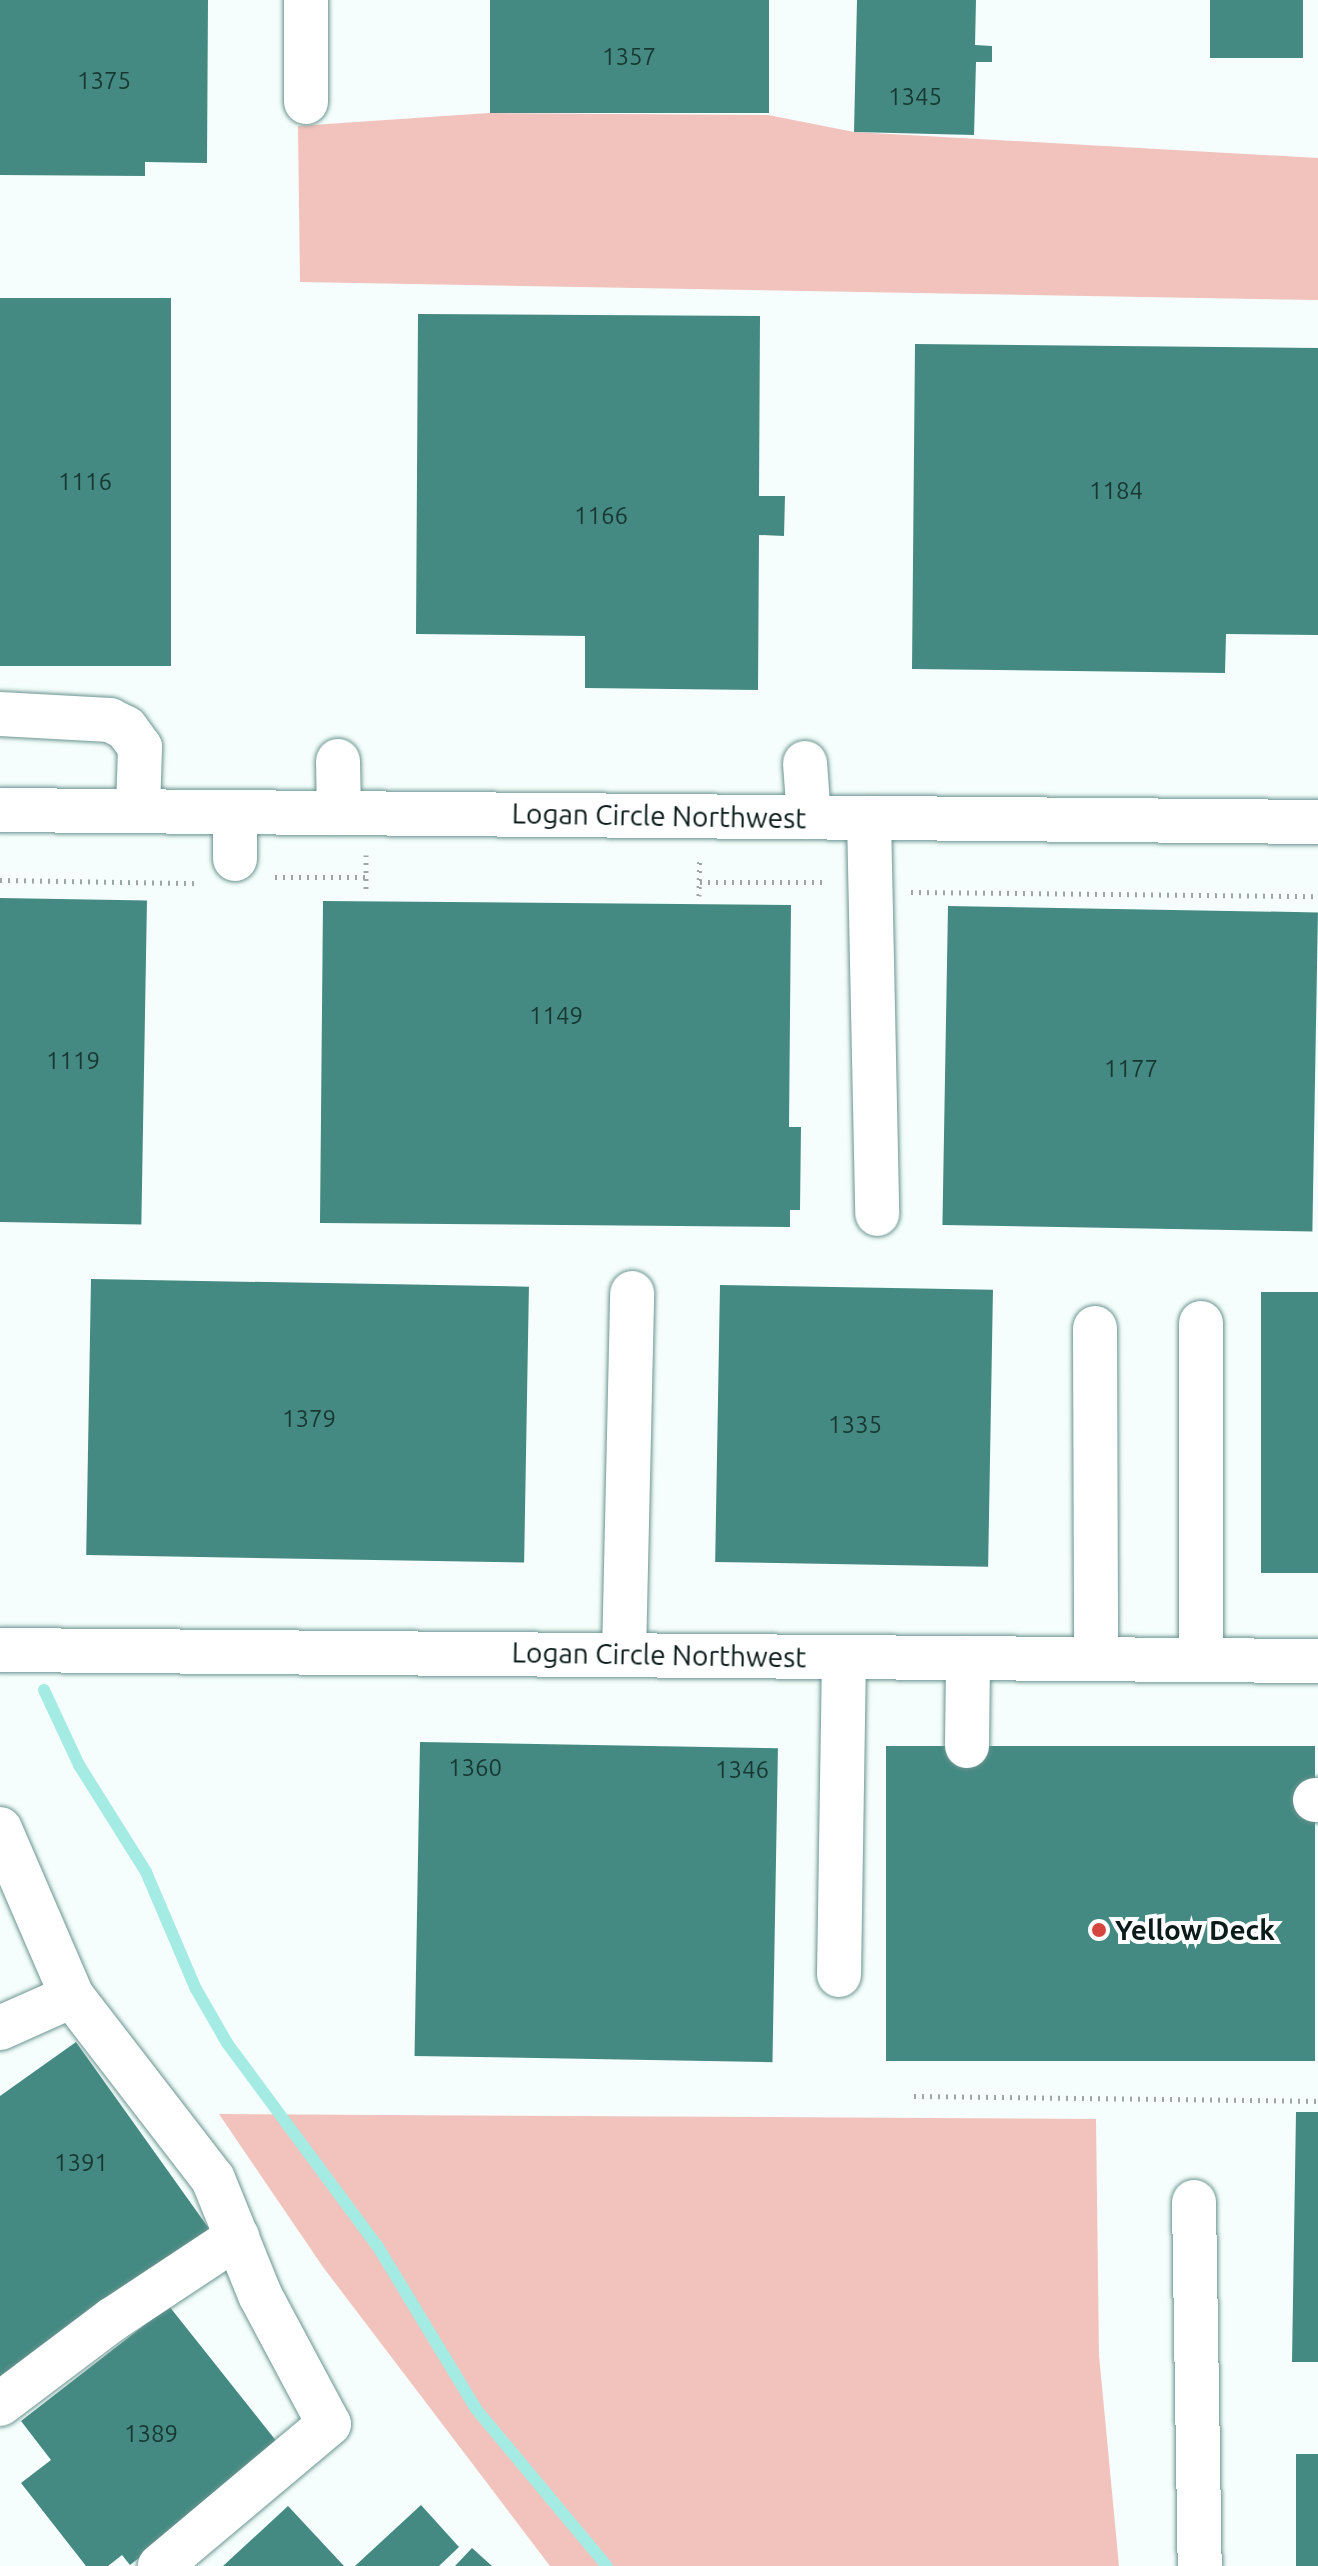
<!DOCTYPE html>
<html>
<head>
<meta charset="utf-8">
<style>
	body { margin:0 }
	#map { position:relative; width:1318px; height:2566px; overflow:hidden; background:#f5fefc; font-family:Ubuntu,sans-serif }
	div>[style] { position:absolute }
	.green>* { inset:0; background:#f2c2bc }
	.stream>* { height:12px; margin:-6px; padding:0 6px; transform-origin:6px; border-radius:6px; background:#a4ece3 }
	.building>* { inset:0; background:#448a82; transform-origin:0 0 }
	.path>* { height:5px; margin-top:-2.5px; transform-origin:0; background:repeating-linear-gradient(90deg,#9ba7a5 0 2px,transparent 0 8px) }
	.roads { filter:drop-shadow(0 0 2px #6a948f) drop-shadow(0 0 2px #6a948f) }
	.minor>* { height:44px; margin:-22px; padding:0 22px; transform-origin:22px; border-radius:22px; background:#fff }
	.dots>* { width:22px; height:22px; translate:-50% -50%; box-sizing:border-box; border:4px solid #fff; border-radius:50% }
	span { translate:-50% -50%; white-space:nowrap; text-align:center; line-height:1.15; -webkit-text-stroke:8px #fff; paint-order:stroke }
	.number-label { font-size:24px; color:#183733 }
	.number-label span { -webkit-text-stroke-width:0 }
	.street-label { font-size:28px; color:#0a1b19 }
	.poi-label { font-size:28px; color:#0a1b19; font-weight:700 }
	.left { translate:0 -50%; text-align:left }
</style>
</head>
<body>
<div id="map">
	<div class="green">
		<div style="clip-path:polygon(489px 113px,768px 115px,854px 132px,1318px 158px,1318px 300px,300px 282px,298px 126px)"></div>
		<div style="clip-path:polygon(219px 2114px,1096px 2119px,1099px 2355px,1119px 2566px,550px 2566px,323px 2267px)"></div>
	</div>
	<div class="stream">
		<div style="left:44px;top:1690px;width:83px;rotate:65deg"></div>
		<div style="left:79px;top:1765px;width:126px;rotate:57.9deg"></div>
		<div style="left:146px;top:1872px;width:127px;rotate:66.9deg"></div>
		<div style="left:196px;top:1989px;width:62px;rotate:60.1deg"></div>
		<div style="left:227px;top:2043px;width:254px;rotate:53.5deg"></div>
		<div style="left:378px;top:2247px;width:189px;rotate:58.8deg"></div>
		<div style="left:476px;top:2409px;width:204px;rotate:50.2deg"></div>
	</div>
	<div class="building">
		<div style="clip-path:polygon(0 0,208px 0,207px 163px,145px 162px,145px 176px,0 175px)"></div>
		<div style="left:490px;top:0;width:279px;height:113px"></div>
		<div style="clip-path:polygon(857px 0,976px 0,975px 45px,992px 46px,992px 62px,976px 62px,974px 135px,854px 132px)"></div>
		<div style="left:1210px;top:0;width:93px;height:58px"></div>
		<div style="left:0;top:298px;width:171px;height:368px"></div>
		<div style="clip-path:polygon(418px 314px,760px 316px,759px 496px,785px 496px,784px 536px,759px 535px,758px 690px,585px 688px,585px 636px,416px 634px)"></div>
		<div style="clip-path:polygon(915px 344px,1318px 348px,1318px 635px,1226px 634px,1225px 673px,912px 669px)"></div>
		<div style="left:0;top:898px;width:147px;height:324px;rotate:1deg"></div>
		<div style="clip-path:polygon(323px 901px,791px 905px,789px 1127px,801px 1127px,800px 1210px,790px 1210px,790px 1227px,320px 1223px)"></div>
		<div style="left:948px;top:906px;width:370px;height:319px;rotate:1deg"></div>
		<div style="left:91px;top:1279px;width:438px;height:276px;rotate:1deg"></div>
		<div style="left:720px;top:1285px;width:273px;height:277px;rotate:1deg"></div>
		<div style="left:1261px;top:1292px;width:57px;height:281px"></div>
		<div style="left:420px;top:1742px;width:358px;height:314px;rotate:1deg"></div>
		<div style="left:886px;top:1746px;width:429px;height:315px"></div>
		<div style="clip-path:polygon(76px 2042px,210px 2230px,0 2379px,0 2096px)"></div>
		<div style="clip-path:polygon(1296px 2112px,1318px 2112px,1318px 2362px,1292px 2362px)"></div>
		<div style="clip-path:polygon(169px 2306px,281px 2447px,130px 2565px,122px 2555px,108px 2566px,86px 2566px,21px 2483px,51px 2460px,21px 2421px)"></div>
		<div style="left:1296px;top:2454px;width:22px;height:112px"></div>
		<div style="clip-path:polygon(421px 2505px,459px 2547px,439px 2566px,355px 2566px)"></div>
		<div style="clip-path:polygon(288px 2506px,344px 2566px,223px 2566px)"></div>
		<div style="clip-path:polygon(472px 2548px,492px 2566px,455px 2566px)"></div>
	</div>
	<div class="path">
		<div style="left:366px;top:855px;width:36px;rotate:90deg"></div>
		<div style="left:275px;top:877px;width:91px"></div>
		<div style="left:0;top:880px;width:199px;rotate:0.9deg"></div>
		<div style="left:700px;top:882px;width:127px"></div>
		<div style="left:911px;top:892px;width:407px;rotate:0.6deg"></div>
		<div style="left:699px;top:896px;width:39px;rotate:-89deg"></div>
		<div style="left:914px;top:2096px;width:404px;rotate:0.7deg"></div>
	</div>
	<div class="roads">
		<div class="minor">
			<div style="left:306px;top:0;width:102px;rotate:90deg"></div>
			<div style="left:0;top:714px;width:110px;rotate:3.1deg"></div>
			<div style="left:110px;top:720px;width:18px;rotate:27deg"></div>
			<div style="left:126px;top:728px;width:24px;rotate:54deg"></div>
			<div style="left:140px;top:747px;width:64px;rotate:91.8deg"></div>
			<div style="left:338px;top:761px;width:52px;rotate:88.9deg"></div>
			<div style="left:805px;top:763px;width:54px;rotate:85.8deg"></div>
			<div style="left:0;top:810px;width:1318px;rotate:0.52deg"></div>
			<div style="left:235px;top:812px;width:47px;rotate:90deg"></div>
			<div style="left:869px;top:818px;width:396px;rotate:88.8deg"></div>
			<div style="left:1095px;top:1328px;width:331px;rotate:89.8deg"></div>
			<div style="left:0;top:1650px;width:1318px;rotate:0.48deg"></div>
			<div style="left:624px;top:1655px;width:362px;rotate:-88.7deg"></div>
			<div style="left:1201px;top:1660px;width:337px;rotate:-90deg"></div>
			<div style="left:967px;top:1746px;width:88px;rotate:-89.3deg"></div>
			<div style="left:1315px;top:1800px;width:3px"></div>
			<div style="left:0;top:1829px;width:182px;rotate:66.7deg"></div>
			<div style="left:72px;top:1996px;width:79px;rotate:156deg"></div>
			<div style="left:839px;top:1975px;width:318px;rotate:-89.1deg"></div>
			<div style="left:72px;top:1996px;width:231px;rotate:52.4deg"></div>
			<div style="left:213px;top:2179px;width:125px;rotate:67.9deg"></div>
			<div style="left:260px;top:2295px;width:146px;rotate:61.9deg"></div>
			<div style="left:329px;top:2424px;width:221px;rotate:140deg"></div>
			<div style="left:1194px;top:2202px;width:364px;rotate:89.1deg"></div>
			<div style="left:0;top:2404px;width:141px;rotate:-37deg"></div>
			<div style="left:113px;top:2319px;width:149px;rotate:-33.5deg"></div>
		</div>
	</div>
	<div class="dots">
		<div style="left:1099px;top:1930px;background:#d4463e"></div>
	</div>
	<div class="number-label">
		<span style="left:629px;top:57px">1357</span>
		<span style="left:104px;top:81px">1375</span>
		<span style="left:915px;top:97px">1345</span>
		<span style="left:85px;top:482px">1116</span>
		<span style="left:1116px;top:491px">1184</span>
		<span style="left:601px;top:516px">1166</span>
		<span style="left:556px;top:1016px">1149</span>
		<span style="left:73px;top:1061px">1119</span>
		<span style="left:1131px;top:1069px">1177</span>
		<span style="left:309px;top:1419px">1379</span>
		<span style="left:855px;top:1425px">1335</span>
		<span style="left:475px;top:1768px">1360</span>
		<span style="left:742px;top:1770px">1346</span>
		<span style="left:81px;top:2163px">1391</span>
		<span style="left:151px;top:2434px">1389</span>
	</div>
	<div class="street-label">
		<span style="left:659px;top:816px;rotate:1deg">Logan Circle Northwest</span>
		<span style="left:659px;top:1655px;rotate:1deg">Logan Circle Northwest</span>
	</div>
	<div class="poi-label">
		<span class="left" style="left:1115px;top:1930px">Yellow Deck</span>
	</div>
</div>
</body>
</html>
